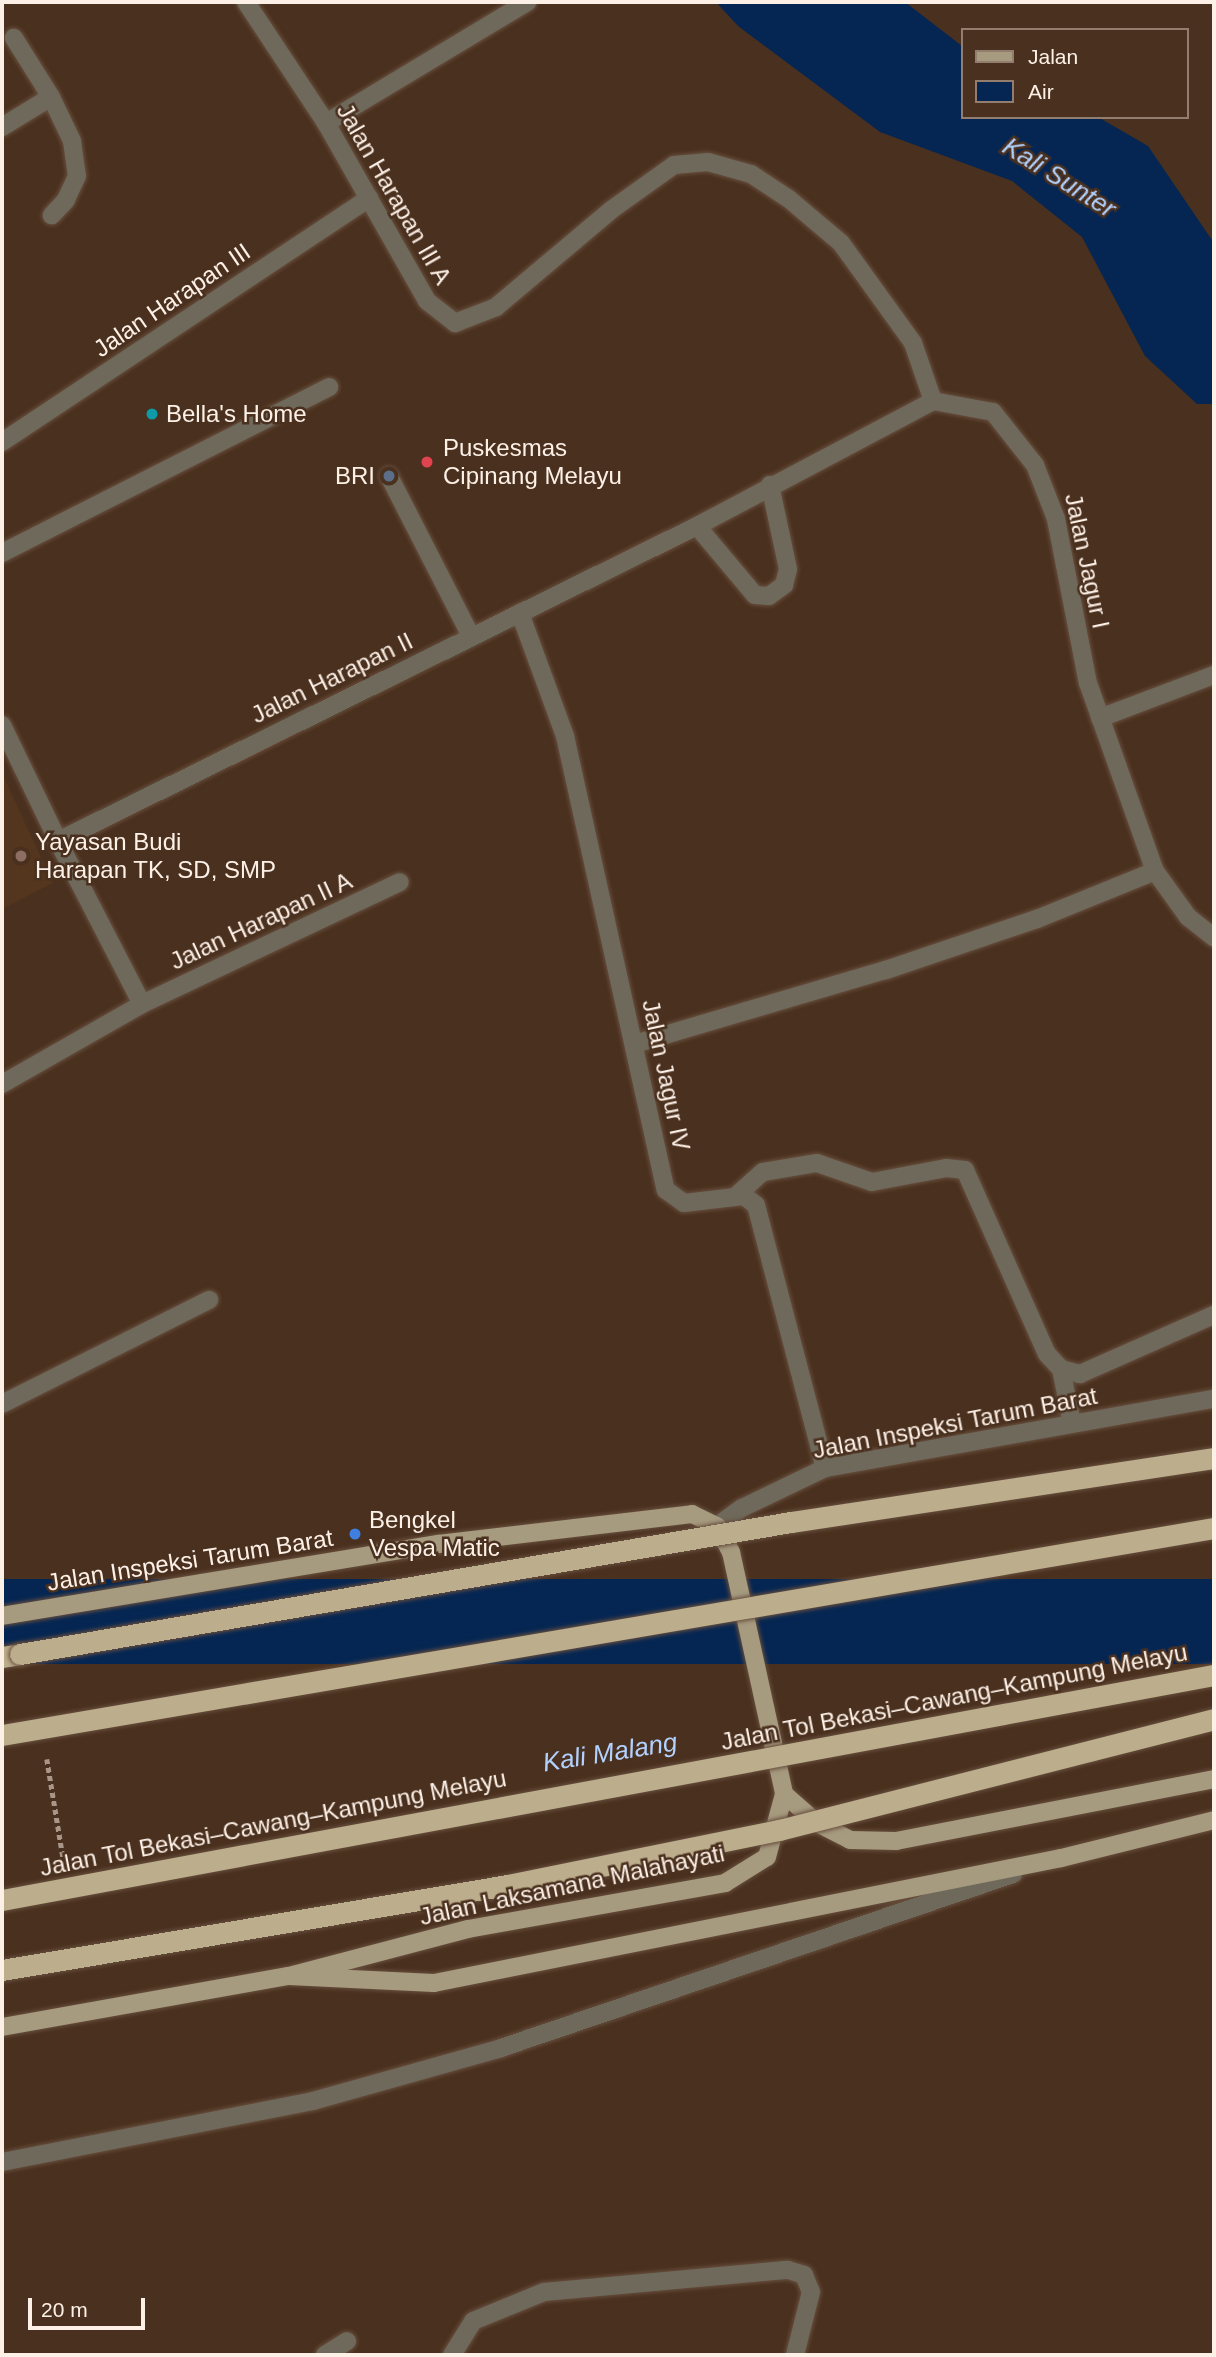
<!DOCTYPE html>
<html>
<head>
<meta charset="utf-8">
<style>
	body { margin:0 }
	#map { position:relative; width:1216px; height:2357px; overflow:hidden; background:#4a301e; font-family:Arial,sans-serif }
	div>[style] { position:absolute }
	.built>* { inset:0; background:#54351e }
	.water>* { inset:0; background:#052653; transform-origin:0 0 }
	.path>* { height:4.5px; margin-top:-2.25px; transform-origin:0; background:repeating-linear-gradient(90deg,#a99688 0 5px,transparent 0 8.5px) }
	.roads { filter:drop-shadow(0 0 2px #674f3e) drop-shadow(0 0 2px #674f3e) }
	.minor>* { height:18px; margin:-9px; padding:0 9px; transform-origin:9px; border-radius:9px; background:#6f695c }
	.major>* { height:18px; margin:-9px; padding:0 9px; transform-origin:9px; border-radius:9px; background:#a69a7f }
	.highway>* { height:21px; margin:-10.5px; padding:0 10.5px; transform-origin:10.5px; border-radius:10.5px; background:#bcad8c }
	.bridges { filter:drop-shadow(0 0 2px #674f3e) drop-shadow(0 0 2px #674f3e) }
	.highway-bridge>* { height:21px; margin:-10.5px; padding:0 10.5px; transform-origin:10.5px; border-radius:10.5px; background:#bcad8c }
	.dots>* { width:19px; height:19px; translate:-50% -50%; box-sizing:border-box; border:4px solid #4a301e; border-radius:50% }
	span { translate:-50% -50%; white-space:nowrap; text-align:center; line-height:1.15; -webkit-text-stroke:5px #4a301e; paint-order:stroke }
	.street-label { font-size:24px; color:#fdf0e7 }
	.poi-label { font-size:24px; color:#fdf0e7 }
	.left { translate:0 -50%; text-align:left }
	.right { translate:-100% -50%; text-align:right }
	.water-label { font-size:26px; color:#b2d1ff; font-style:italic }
	.frame { position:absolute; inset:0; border:4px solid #fdf0e7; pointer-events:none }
	.legend { position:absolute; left:961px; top:28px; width:228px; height:91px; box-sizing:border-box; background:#4a301e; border:2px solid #927d6e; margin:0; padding:9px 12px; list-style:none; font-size:21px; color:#fdf0e7 }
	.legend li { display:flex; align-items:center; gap:14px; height:35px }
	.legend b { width:35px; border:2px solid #927d6e }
	.scale { position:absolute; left:28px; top:2298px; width:117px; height:32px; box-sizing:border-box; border:4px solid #fdf0e7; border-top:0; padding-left:9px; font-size:21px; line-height:24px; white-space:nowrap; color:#fdf0e7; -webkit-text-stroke:5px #4a301e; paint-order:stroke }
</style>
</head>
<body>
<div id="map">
	<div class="built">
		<div style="clip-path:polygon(2px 773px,53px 883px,2px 909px)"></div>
	</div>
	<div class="water">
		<div style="clip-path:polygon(716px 2px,905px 2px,962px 46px,962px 117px,1098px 117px,1148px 146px,1214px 243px,1214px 404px,1197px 404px,1145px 356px,1082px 237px,1012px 181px,880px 132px,738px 26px)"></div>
		<div style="left:1214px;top:1579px;width:85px;height:1232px;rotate:90deg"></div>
	</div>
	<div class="path">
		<div style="left:47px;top:1759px;width:99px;rotate:80.7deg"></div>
	</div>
	<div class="roads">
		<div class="minor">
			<div style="left:246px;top:2px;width:145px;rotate:56.5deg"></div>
			<div style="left:326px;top:123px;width:205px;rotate:60.4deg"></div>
			<div style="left:427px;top:301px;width:36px;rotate:38deg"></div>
			<div style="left:455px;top:323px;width:44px;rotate:-21.3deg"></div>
			<div style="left:496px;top:307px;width:150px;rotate:-40.1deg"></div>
			<div style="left:611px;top:210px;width:77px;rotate:-35.5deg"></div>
			<div style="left:674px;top:165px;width:34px;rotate:-5deg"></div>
			<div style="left:708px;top:162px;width:45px;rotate:15.6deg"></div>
			<div style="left:751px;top:174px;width:45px;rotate:33.3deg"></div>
			<div style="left:789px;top:199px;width:68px;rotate:40.2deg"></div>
			<div style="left:841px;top:243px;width:123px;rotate:54.2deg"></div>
			<div style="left:913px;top:343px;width:61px;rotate:71deg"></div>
			<div style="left:933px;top:401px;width:61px;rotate:10.4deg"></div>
			<div style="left:993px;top:412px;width:68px;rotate:51.6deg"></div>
			<div style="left:1035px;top:465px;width:58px;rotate:68.7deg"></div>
			<div style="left:1056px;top:519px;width:167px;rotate:79deg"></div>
			<div style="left:1088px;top:683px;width:200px;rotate:70.4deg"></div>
			<div style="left:1155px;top:871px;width:57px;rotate:54.3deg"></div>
			<div style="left:1188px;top:917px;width:33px;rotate:38deg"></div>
			<div style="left:51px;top:97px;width:49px;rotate:64.5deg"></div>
			<div style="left:72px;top:141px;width:35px;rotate:82deg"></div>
			<div style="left:77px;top:176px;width:26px;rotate:115deg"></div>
			<div style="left:66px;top:200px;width:21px;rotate:133deg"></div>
			<div style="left:326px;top:123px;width:235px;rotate:-31deg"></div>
			<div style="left:2px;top:127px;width:57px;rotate:-31.5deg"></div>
			<div style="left:51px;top:97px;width:70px;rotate:-122.1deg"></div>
			<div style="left:2px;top:442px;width:441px;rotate:-33.6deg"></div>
			<div style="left:389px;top:476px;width:180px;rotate:62.9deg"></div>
			<div style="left:697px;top:526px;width:90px;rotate:50deg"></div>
			<div style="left:755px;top:595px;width:14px;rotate:4deg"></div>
			<div style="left:769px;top:596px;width:19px;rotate:-36deg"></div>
			<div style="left:784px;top:585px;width:16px;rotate:-76deg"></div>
			<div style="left:788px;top:569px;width:86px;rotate:-102.1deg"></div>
			<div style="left:2px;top:553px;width:367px;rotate:-26.9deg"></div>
			<div style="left:520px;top:613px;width:131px;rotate:69.9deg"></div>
			<div style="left:565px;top:736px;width:465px;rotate:77.5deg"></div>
			<div style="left:666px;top:1190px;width:22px;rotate:36deg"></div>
			<div style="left:684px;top:1203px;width:60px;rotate:-6.7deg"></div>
			<div style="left:744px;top:1196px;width:15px;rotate:37deg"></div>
			<div style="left:756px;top:1205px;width:272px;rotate:75.3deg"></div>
			<div style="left:1100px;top:718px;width:122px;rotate:-20.7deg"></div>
			<div style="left:2px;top:725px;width:129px;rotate:64.2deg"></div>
			<div style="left:142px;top:1004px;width:285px;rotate:-25.3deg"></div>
			<div style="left:634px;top:1044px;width:263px;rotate:-16.4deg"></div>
			<div style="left:886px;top:970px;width:159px;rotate:-18.7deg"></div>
			<div style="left:1037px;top:919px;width:127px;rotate:-22.1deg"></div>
			<div style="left:2px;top:1084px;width:161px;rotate:-29.7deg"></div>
			<div style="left:142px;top:1004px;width:183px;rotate:-117.3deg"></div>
			<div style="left:58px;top:841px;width:712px;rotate:-26.24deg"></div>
			<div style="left:697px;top:526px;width:267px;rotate:-27.9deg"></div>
			<div style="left:736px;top:1196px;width:36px;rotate:-42deg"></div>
			<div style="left:763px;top:1172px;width:55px;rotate:-9.5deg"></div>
			<div style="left:817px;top:1163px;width:58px;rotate:19.1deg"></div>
			<div style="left:872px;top:1182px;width:75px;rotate:-10.7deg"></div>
			<div style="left:946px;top:1168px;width:19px;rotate:6deg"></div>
			<div style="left:965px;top:1170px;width:201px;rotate:66deg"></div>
			<div style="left:1047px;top:1354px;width:21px;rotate:47deg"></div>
			<div style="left:1061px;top:1369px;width:20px;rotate:15deg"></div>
			<div style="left:1080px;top:1374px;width:146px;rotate:-23.8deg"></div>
			<div style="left:1061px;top:1369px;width:55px;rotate:78.5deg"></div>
			<div style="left:2px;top:1404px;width:232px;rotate:-26.7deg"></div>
			<div style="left:717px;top:1526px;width:31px;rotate:-36deg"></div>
			<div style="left:742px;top:1508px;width:92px;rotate:-25.7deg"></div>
			<div style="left:825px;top:1468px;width:395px;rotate:-10.1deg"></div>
			<div style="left:2px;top:2162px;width:317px;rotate:-11.1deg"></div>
			<div style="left:313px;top:2101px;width:195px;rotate:-15.7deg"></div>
			<div style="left:501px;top:2048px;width:541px;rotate:-18.77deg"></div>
			<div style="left:325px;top:2355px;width:26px;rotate:-32deg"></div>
			<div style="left:452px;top:2355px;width:40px;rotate:-58deg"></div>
			<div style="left:473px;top:2321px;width:77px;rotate:-22.2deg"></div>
			<div style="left:544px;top:2292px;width:245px;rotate:-5.2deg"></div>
			<div style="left:788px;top:2270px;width:17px;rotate:17deg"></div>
			<div style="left:804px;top:2275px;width:18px;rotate:68deg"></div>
			<div style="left:811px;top:2292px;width:65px;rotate:104.3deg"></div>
		</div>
		<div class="major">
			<div style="left:2px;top:1616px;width:442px;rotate:-9.4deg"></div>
			<div style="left:438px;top:1544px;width:256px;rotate:-6.7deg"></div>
			<div style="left:692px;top:1514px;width:28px;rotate:26deg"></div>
			<div style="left:717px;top:1526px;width:30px;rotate:62deg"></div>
			<div style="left:731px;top:1552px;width:248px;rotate:77.6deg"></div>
			<div style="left:784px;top:1794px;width:44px;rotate:41.3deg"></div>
			<div style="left:817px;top:1823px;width:37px;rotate:27deg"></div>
			<div style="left:850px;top:1840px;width:46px;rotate:1.2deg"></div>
			<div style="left:896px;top:1841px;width:324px;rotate:-11deg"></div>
			<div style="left:289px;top:1976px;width:145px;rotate:2.8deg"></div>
			<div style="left:434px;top:1983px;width:639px;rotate:-11.27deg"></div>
			<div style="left:1061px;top:1858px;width:158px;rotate:-13.9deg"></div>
			<div style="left:2px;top:2027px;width:291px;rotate:-10.1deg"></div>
			<div style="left:289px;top:1976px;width:185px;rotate:-14.7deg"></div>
			<div style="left:468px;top:1929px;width:261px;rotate:-10.1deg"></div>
			<div style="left:725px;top:1883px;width:49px;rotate:-31.8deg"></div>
			<div style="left:767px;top:1857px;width:65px;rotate:-74.9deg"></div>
		</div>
		<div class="highway">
			<div style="left:2px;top:1657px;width:18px;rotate:-9deg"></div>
		</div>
	</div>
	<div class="bridges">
		<div class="highway-bridge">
			<div style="left:20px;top:1654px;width:782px;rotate:-9.72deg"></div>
			<div style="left:791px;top:1522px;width:428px;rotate:-8.6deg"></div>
			<div style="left:2px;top:1735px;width:1230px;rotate:-9.69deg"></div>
			<div style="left:2px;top:1900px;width:1233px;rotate:-10.52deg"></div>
			<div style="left:2px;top:1970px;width:513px;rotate:-9.54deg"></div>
			<div style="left:508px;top:1885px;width:277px;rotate:-11.5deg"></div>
			<div style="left:779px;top:1830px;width:449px;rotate:-14.3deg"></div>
		</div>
	</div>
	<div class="dots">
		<div style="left:152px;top:414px;background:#0f9aa8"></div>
		<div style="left:427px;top:462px;background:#e0444e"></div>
		<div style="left:389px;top:476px;background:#5c6f8a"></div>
		<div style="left:21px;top:856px;background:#8d6e63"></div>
		<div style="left:355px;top:1534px;background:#3f7fe0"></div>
	</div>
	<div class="street-label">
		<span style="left:394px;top:194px;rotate:60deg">Jalan Harapan III A</span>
		<span style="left:172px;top:300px;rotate:-34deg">Jalan Harapan III</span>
		<span style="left:1087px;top:561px;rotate:78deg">Jalan Jagur I</span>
		<span style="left:332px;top:678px;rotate:-26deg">Jalan Harapan II</span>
		<span style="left:261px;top:921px;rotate:-25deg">Jalan Harapan II A</span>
		<span style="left:666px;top:1075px;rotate:78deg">Jalan Jagur IV</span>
		<span style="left:955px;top:1423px;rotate:-11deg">Jalan Inspeksi Tarum Barat</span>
		<span style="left:190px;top:1560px;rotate:-9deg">Jalan Inspeksi Tarum Barat</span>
		<span style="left:954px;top:1697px;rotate:-11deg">Jalan Tol Bekasi–Cawang–Kampung Melayu</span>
		<span style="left:273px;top:1823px;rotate:-11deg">Jalan Tol Bekasi–Cawang–Kampung Melayu</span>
		<span style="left:572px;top:1885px;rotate:-12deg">Jalan Laksamana Malahayati</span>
	</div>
	<div class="poi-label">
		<span class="left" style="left:166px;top:414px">Bella's Home</span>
		<span class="left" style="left:443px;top:462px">Puskesmas<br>Cipinang Melayu</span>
		<span class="right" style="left:375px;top:476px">BRI</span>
		<span class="left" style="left:35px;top:856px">Yayasan Budi<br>Harapan TK, SD, SMP</span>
		<span class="left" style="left:369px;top:1534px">Bengkel<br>Vespa Matic</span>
	</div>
	<div class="water-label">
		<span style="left:1059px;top:178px;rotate:32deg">Kali Sunter</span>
		<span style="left:610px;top:1753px;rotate:-9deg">Kali Malang</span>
	</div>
	<div class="frame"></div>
	<ul class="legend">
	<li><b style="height:9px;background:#a69a7f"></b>Jalan</li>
	<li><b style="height:19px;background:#052653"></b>Air</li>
	</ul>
	<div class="scale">20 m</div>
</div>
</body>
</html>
